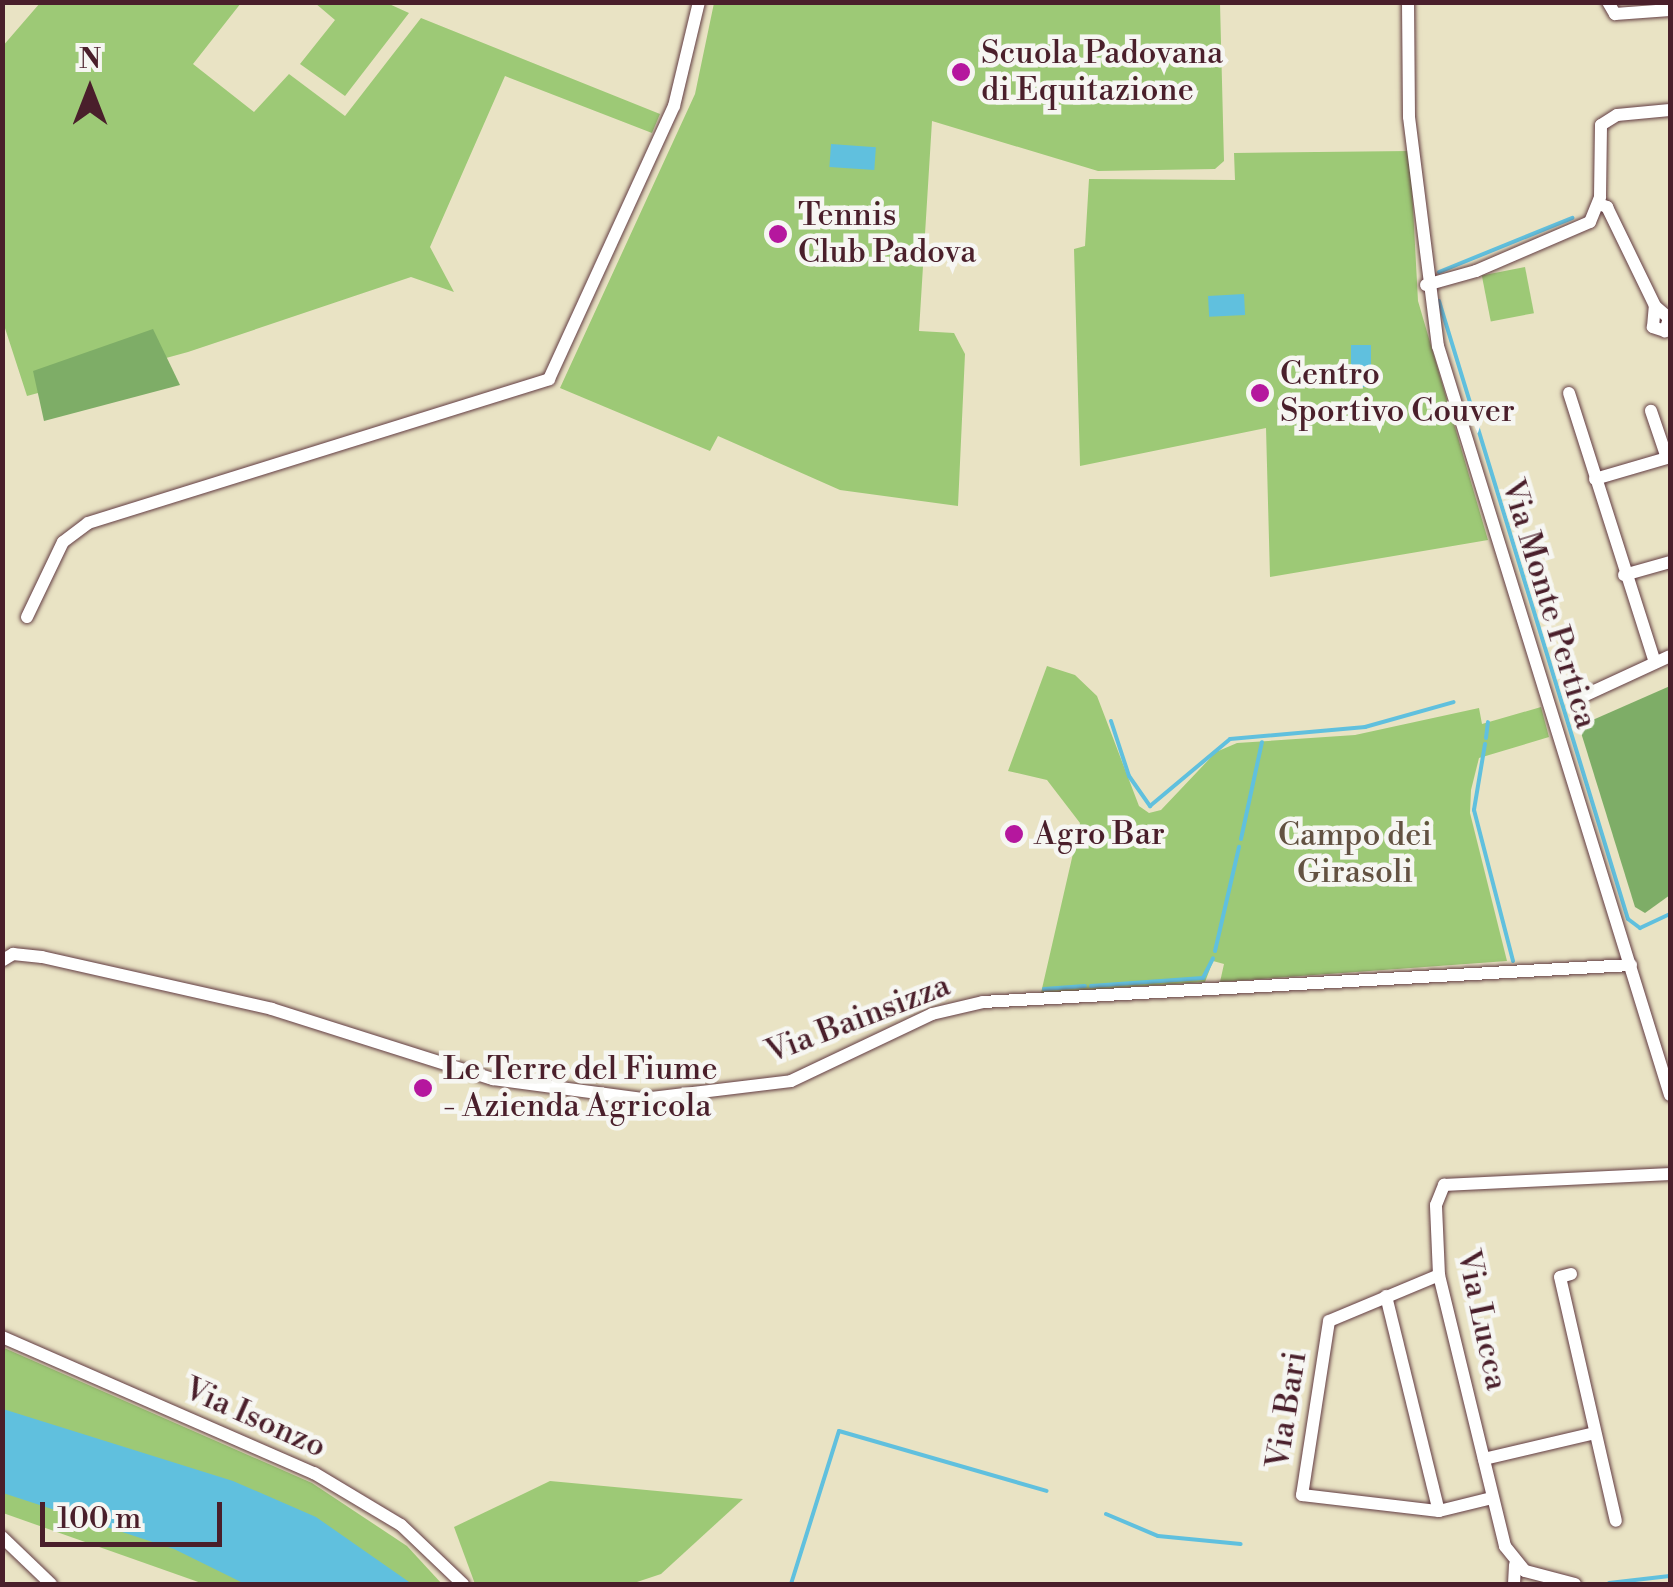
<!DOCTYPE html>
<html>
<head>
<meta charset="utf-8">
<style>
	body { margin:0 }
	#map { position:relative; width:1673px; height:1587px; overflow:hidden; background:#e9e3c4; font-family:"Libre Bodoni",serif }
	div>[style] { position:absolute }
	.green>* { inset:0; background:#9dc976; transform-origin:0 0 }
	.forest>* { inset:0; background:#7ead67 }
	.water>* { inset:0; background:#60c0de; transform-origin:0 0 }
	.stream>* { height:4px; margin:-2px; padding:0 2px; transform-origin:2px; border-radius:2px; background:#60c0de }
	.roads { filter:drop-shadow(0 0 2px #623c42) drop-shadow(0 0 2px #623c42) }
	.minor>* { height:12px; margin:-6px; padding:0 6px; transform-origin:6px; border-radius:6px; background:#fff }
	.dots>* { width:28px; height:28px; translate:-50% -50%; box-sizing:border-box; border:5px solid #f6f6f2; border-radius:50% }
	span { translate:-50% -50%; white-space:nowrap; text-align:center; line-height:1.15; -webkit-text-stroke:9px #f6f6f2; paint-order:stroke }
	.poi-label { font-size:32px; color:#4a1f2b }
	.left { translate:0 -50%; text-align:left }
	.street-label { font-size:32px; color:#4a1f2b }
	.park-label { font-size:32px; color:#635242 }
	.frame { position:absolute; inset:0; border:5px solid #4a1f2b; pointer-events:none }
	.north { position:absolute; left:40px; top:40px; width:100px; height:100px; -webkit-text-stroke:8px #f6f6f2; paint-order:stroke; rotate:0deg; font-size:28px; font-weight:700; line-height:40px; text-align:center; color:#4a1f2b }
	.north::after { content:''; display:block; margin:auto; width:35px; height:45px; background:#4a1f2b; clip-path:polygon(50% 0,100% 100%,50% 72%,0 100%) }
	.scale { position:absolute; left:40px; top:1502px; width:182px; height:45px; box-sizing:border-box; border:5px solid #4a1f2b; border-top:0; padding-left:12px; font-size:30px; line-height:35px; white-space:nowrap; color:#4a1f2b; -webkit-text-stroke:8px #f6f6f2; paint-order:stroke }
</style>
</head>
<body>
<div id="map">
	<div class="green">
		<div style="clip-path:polygon(40px 3px,241px 3px,193px 64px,254px 112px,289px 74px,345px 116px,421px 18px,660px 114px,652px 133px,505px 76px,430px 247px,454px 292px,411px 277px,188px 352px,27px 396px,3px 322px,2px 47px)"></div>
		<div style="clip-path:polygon(315px 3px,387px 3px,409px 13px,345px 96px,300px 64px,335px 20px)"></div>
		<div style="clip-path:polygon(714px 3px,1220px 3px,1224px 161px,1215px 169px,1098px 171px,932px 121px,919px 331px,954px 333px,965px 354px,958px 506px,840px 490px,718px 436px,710px 451px,560px 388px,695px 94px)"></div>
		<div style="clip-path:polygon(1410px 151px,1418px 301px,1488px 540px,1270px 577px,1266px 428px,1080px 466px,1074px 249px,1085px 246px,1089px 179px,1235px 180px,1234px 153px)"></div>
		<div style="left:1525px;top:267px;width:47px;height:44px;rotate:79deg"></div>
		<div style="clip-path:polygon(1047px 666px,1075px 675px,1097px 696px,1139px 806px,1149px 813px,1161px 810px,1216px 752px,1237px 743px,1355px 735px,1479px 708px,1482px 724px,1541px 707px,1549px 737px,1479px 758px,1471px 790px,1470px 813px,1507px 961px,1220px 982px,1224px 964px,1213px 961px,1205px 982px,1041px 993px,1080px 823px,1047px 780px,1008px 771px)"></div>
		<div style="clip-path:polygon(2px 1347px,312px 1483px,407px 1546px,442px 1584px,204px 1584px,3px 1513px)"></div>
		<div style="clip-path:polygon(550px 1481px,743px 1499px,661px 1574px,631px 1584px,475px 1584px,454px 1527px)"></div>
	</div>
	<div class="forest">
		<div style="clip-path:polygon(153px 329px,180px 385px,44px 421px,33px 371px)"></div>
		<div style="clip-path:polygon(1670px 686px,1670px 895px,1645px 913px,1635px 907px,1579px 726px)"></div>
	</div>
	<div class="water">
		<div style="left:831px;top:144px;width:45px;height:23px;rotate:4deg"></div>
		<div style="left:1244px;top:294px;width:21px;height:36px;rotate:87deg"></div>
		<div style="left:1351px;top:345px;width:20px;height:42px"></div>
		<div style="clip-path:polygon(3px 1409px,233px 1481px,316px 1517px,412px 1584px,245px 1584px,174px 1549px,3px 1493px)"></div>
	</div>
	<div class="stream">
		<div style="left:1439px;top:272px;width:144px;rotate:-22.1deg"></div>
		<div style="left:1439px;top:301px;width:646px;rotate:73deg"></div>
		<div style="left:1628px;top:919px;width:15px;rotate:37deg"></div>
		<div style="left:1640px;top:928px;width:33px;rotate:-25deg"></div>
		<div style="left:1111px;top:721px;width:58px;rotate:71.9deg"></div>
		<div style="left:1129px;top:776px;width:37px;rotate:55deg"></div>
		<div style="left:1150px;top:806px;width:104px;rotate:-39.9deg"></div>
		<div style="left:1230px;top:739px;width:136px;rotate:-5.1deg"></div>
		<div style="left:1365px;top:727px;width:92px;rotate:-15.7deg"></div>
		<div style="left:1486px;top:738px;width:16px;rotate:-83deg"></div>
		<div style="left:1485px;top:744px;width:67px;rotate:99.5deg"></div>
		<div style="left:1474px;top:810px;width:156px;rotate:75.5deg"></div>
		<div style="left:1241px;top:839px;width:99px;rotate:-77.8deg"></div>
		<div style="left:1215px;top:951px;width:107px;rotate:-77deg"></div>
		<div style="left:1091px;top:986px;width:112px;rotate:-4.1deg"></div>
		<div style="left:1203px;top:978px;width:22px;rotate:-63deg"></div>
		<div style="left:1044px;top:989px;width:41px;rotate:-4.2deg"></div>
		<div style="left:1106px;top:1514px;width:56px;rotate:22.9deg"></div>
		<div style="left:1158px;top:1536px;width:83px;rotate:5.5deg"></div>
		<div style="left:1609px;top:1583px;width:61px;rotate:-6.5deg"></div>
		<div style="left:791px;top:1584px;width:160px;rotate:-72.6deg"></div>
		<div style="left:839px;top:1431px;width:216px;rotate:16.1deg"></div>
	</div>
	<div class="roads">
		<div class="minor">
			<div style="left:1408px;top:2px;width:115px;rotate:89.5deg"></div>
			<div style="left:1409px;top:117px;width:231px;rotate:82.8deg"></div>
			<div style="left:1438px;top:346px;width:784px;rotate:72.79deg"></div>
			<div style="left:1608px;top:2px;width:14px;rotate:60deg"></div>
			<div style="left:1615px;top:14px;width:55px;rotate:-4.2deg"></div>
			<div style="left:1599px;top:204px;width:9px;rotate:21deg"></div>
			<div style="left:1607px;top:207px;width:110px;rotate:64.1deg"></div>
			<div style="left:1655px;top:306px;width:18px;rotate:41deg"></div>
			<div style="left:1669px;top:318px;width:14px;rotate:107deg"></div>
			<div style="left:1665px;top:331px;width:13px;rotate:-162deg"></div>
			<div style="left:1653px;top:327px;width:21px;rotate:-85deg"></div>
			<div style="left:1426px;top:285px;width:52px;rotate:-15.6deg"></div>
			<div style="left:1476px;top:271px;width:124px;rotate:-23.3deg"></div>
			<div style="left:1590px;top:222px;width:27px;rotate:-68deg"></div>
			<div style="left:1600px;top:197px;width:72px;rotate:-89.2deg"></div>
			<div style="left:1601px;top:125px;width:19px;rotate:-32deg"></div>
			<div style="left:1617px;top:115px;width:53px;rotate:-5.4deg"></div>
			<div style="left:1569px;top:393px;width:283px;rotate:72.3deg"></div>
			<div style="left:1595px;top:479px;width:75px;rotate:-16.3deg"></div>
			<div style="left:1667px;top:458px;width:50px;rotate:-108.8deg"></div>
			<div style="left:1624px;top:575px;width:48px;rotate:-15.8deg"></div>
			<div style="left:27px;top:617px;width:83px;rotate:-64.4deg"></div>
			<div style="left:63px;top:542px;width:31px;rotate:-37deg"></div>
			<div style="left:88px;top:523px;width:483px;rotate:-17.3deg"></div>
			<div style="left:549px;top:379px;width:300px;rotate:-65.4deg"></div>
			<div style="left:674px;top:106px;width:107px;rotate:-76.5deg"></div>
			<div style="left:1577px;top:699px;width:102px;rotate:-24.8deg"></div>
			<div style="left:3px;top:960px;width:12px;rotate:-31deg"></div>
			<div style="left:13px;top:954px;width:29px;rotate:6deg"></div>
			<div style="left:42px;top:957px;width:236px;rotate:12.7deg"></div>
			<div style="left:272px;top:1009px;width:232px;rotate:17.6deg"></div>
			<div style="left:493px;top:1079px;width:151px;rotate:7.6deg"></div>
			<div style="left:643px;top:1099px;width:149px;rotate:-6.9deg"></div>
			<div style="left:791px;top:1081px;width:156px;rotate:-25.4deg"></div>
			<div style="left:932px;top:1014px;width:52px;rotate:-13.2deg"></div>
			<div style="left:983px;top:1002px;width:649px;rotate:-3.27deg"></div>
			<div style="left:1571px;top:1274px;width:11px;rotate:165deg"></div>
			<div style="left:1560px;top:1277px;width:250px;rotate:77.1deg"></div>
			<div style="left:1439px;top:1275px;width:119px;rotate:157.3deg"></div>
			<div style="left:1329px;top:1321px;width:176px;rotate:98.8deg"></div>
			<div style="left:1302px;top:1495px;width:138px;rotate:6.7deg"></div>
			<div style="left:1439px;top:1511px;width:55px;rotate:-13.8deg"></div>
			<div style="left:1386px;top:1296px;width:221px;rotate:76.2deg"></div>
			<div style="left:2px;top:1337px;width:340px;rotate:23.6deg"></div>
			<div style="left:314px;top:1473px;width:101px;rotate:30.9deg"></div>
			<div style="left:401px;top:1525px;width:86px;rotate:43.6deg"></div>
			<div style="left:1484px;top:1459px;width:114px;rotate:-13.2deg"></div>
			<div style="left:2px;top:1537px;width:68px;rotate:43.8deg"></div>
			<div style="left:1514px;top:1584px;width:19px;rotate:-87deg"></div>
			<div style="left:1575px;top:1584px;width:52px;rotate:-165.4deg"></div>
			<div style="left:1525px;top:1571px;width:32px;rotate:-129deg"></div>
			<div style="left:1505px;top:1546px;width:279px;rotate:-103.7deg"></div>
			<div style="left:1439px;top:1275px;width:70px;rotate:-92.5deg"></div>
			<div style="left:1436px;top:1205px;width:22px;rotate:-68deg"></div>
			<div style="left:1444px;top:1185px;width:226px;rotate:-2.8deg"></div>
		</div>
	</div>
	<div class="dots">
		<div style="left:961px;top:72px;background:#b5179e"></div>
		<div style="left:778px;top:234px;background:#b5179e"></div>
		<div style="left:1260px;top:393px;background:#b5179e"></div>
		<div style="left:1014px;top:834px;background:#b5179e"></div>
		<div style="left:423px;top:1088px;background:#b5179e"></div>
	</div>
	<div class="poi-label">
		<span class="left" style="left:981px;top:72px">Scuola Padovana<br>di Equitazione</span>
		<span class="left" style="left:798px;top:234px">Tennis<br>Club Padova</span>
		<span class="left" style="left:1280px;top:393px">Centro<br>Sportivo Couver</span>
		<span class="left" style="left:1034px;top:834px">Agro Bar</span>
		<span class="left" style="left:443px;top:1088px">Le Terre del Fiume<br>- Azienda Agricola</span>
	</div>
	<div class="street-label">
		<span style="left:1549px;top:604px;rotate:73deg">Via Monte Pertica</span>
		<span style="left:858px;top:1019px;rotate:-21deg">Via Bainsizza</span>
		<span style="left:1482px;top:1320px;rotate:78deg">Via Lucca</span>
		<span style="left:1287px;top:1410px;rotate:-81deg">Via Bari</span>
		<span style="left:255px;top:1418px;rotate:24deg">Via Isonzo</span>
	</div>
	<div class="park-label">
		<span style="left:1355px;top:854px">Campo dei<br>Girasoli</span>
	</div>
	<div class="frame"></div>
	<div class="north">N</div>
	<div class="scale">100 m</div>
</div>
</body>
</html>
